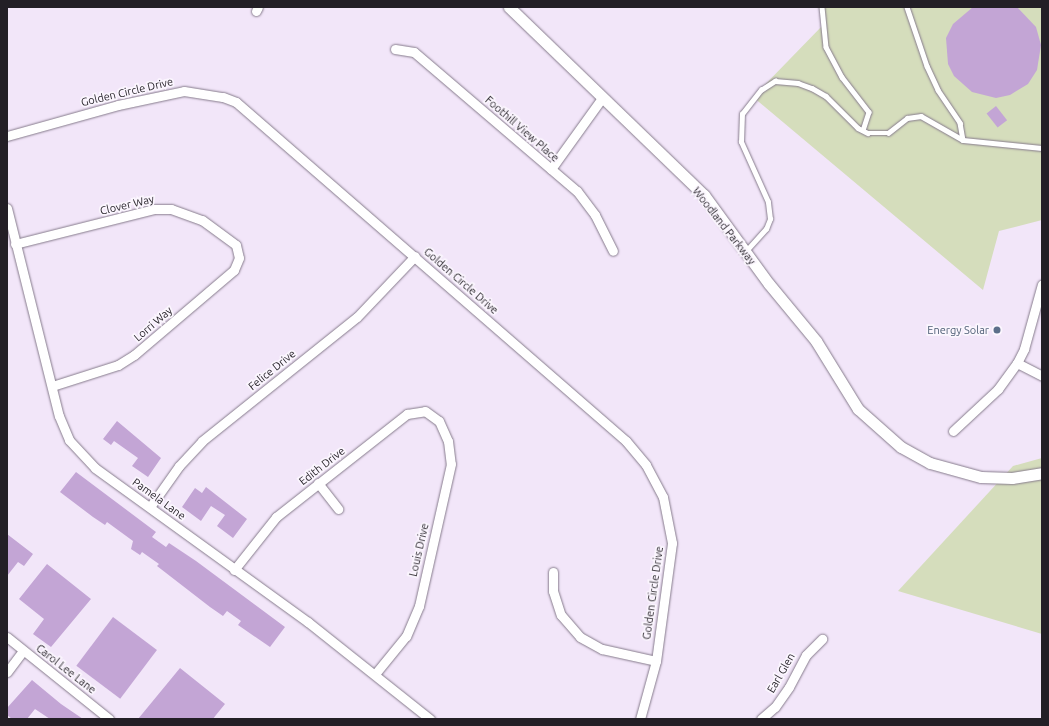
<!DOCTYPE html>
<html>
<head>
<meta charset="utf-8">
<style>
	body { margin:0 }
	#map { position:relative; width:1049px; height:726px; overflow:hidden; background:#f2e6f9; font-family:Ubuntu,sans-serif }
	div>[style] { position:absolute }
	.green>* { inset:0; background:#d5ddbc }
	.building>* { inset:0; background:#c3a5d5; transform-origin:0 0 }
	.roads { filter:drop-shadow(0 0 1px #867b8c) drop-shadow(0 0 1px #867b8c) }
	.service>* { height:4.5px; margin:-2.25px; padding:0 2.25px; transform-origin:2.25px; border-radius:2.25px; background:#fff }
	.minor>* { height:9px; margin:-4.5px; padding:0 4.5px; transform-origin:4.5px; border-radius:4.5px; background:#fff }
	.tertiary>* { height:11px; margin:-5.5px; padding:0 5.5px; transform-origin:5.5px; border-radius:5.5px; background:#fff }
	.dots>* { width:11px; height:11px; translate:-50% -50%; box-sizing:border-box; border:2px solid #fbf6fe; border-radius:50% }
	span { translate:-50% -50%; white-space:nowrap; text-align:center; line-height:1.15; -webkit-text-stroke:3.5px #fbf6fe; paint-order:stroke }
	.street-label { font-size:11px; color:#231f26 }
	.service-label { font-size:11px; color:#4e5e75 }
	.right { translate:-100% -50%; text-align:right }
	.frame { position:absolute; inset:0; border:8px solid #231f26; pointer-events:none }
</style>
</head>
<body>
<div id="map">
	<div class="green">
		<div style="clip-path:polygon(822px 7px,1042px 7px,1042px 220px,999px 231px,983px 290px,753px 97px,823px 25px)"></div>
		<div style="clip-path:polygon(1042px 458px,1042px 634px,898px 591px,1013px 466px)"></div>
	</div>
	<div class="building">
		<div style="clip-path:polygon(973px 7px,1017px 7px,1036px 27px,1041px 45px,1037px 70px,1028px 84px,1010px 95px,996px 98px,972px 92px,954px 76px,948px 64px,946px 38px,953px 24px)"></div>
		<div style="left:996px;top:106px;width:18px;height:12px;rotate:52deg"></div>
		<div style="clip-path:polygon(117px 421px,161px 458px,148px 477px,132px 466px,138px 458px,114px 441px,111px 445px,103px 439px)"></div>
		<div style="clip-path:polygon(76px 472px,156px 532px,152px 537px,166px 547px,169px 543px,196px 561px,285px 627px,270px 647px,238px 625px,241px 621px,227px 611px,223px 616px,210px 607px,157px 566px,159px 564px,142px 552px,140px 555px,131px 549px,133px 541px,107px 522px,105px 525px,93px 517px,60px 492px)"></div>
		<div style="clip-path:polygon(206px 487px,247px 519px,233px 538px,217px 526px,225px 515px,211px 506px,201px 521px,182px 507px,195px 488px,202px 493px)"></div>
		<div style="clip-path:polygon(7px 534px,33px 554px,24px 566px,18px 562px,7px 576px)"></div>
		<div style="clip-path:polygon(47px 564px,91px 599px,51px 647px,33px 634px,44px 619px,19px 599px)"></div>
		<div style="left:113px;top:617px;width:55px;height:61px;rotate:37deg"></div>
		<div style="clip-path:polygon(180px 668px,225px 704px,216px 715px,213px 719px,138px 719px)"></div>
		<div style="clip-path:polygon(32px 680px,61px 704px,83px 719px,50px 719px,35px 709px,27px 719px,12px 719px,7px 715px,7px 708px)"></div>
	</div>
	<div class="roads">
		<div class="service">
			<div style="left:822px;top:7px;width:40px;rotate:84.3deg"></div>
			<div style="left:826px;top:47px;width:34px;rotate:62deg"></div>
			<div style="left:842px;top:77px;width:44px;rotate:52.4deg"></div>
			<div style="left:869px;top:112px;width:19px;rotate:108deg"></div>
			<div style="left:907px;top:7px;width:62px;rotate:71.3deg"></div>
			<div style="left:927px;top:66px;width:26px;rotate:65deg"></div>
			<div style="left:938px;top:90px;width:40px;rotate:56deg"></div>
			<div style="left:960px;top:123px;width:17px;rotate:80deg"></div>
			<div style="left:746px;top:251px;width:30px;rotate:-48deg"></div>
			<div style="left:766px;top:229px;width:11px;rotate:-68deg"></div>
			<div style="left:770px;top:219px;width:17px;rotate:-97deg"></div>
			<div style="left:768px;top:202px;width:66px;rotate:-114.2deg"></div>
			<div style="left:741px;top:142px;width:28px;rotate:-88deg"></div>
			<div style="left:742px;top:114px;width:31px;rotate:-52deg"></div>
			<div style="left:761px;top:90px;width:17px;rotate:-33deg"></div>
			<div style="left:775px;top:81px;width:23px;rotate:5deg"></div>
			<div style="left:798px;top:83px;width:15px;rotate:20deg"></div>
			<div style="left:812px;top:88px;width:16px;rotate:30deg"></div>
			<div style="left:826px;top:96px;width:45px;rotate:45deg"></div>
			<div style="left:858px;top:128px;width:11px;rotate:27deg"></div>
			<div style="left:868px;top:133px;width:20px"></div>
			<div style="left:888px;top:133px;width:24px;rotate:-38deg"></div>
			<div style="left:907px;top:118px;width:14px;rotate:-8deg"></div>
			<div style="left:921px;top:116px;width:48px;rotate:29.7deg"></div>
			<div style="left:963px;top:140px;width:79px;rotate:5.8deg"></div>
		</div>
		<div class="minor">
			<div style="left:256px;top:11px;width:4px;rotate:-63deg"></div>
			<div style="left:395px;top:49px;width:19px;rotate:9deg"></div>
			<div style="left:414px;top:52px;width:214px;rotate:40.5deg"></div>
			<div style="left:577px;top:191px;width:30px;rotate:53deg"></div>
			<div style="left:595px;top:215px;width:40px;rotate:63.4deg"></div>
			<div style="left:7px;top:136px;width:115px;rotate:-15.6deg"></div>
			<div style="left:118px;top:105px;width:67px;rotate:-12deg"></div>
			<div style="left:184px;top:91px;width:39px;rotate:9deg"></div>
			<div style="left:223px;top:97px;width:14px;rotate:21deg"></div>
			<div style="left:236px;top:102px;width:517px;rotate:41deg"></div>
			<div style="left:626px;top:441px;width:31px;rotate:50deg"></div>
			<div style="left:646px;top:465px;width:36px;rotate:62deg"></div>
			<div style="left:663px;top:497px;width:47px;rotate:78.9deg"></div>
			<div style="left:672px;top:543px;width:119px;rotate:97.7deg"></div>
			<div style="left:656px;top:661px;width:60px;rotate:105.4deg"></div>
			<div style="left:551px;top:169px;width:87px;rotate:-54.3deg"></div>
			<div style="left:7px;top:208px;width:214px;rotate:76deg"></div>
			<div style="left:59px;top:416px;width:26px;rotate:67deg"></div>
			<div style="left:69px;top:440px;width:38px;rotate:47deg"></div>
			<div style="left:95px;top:468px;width:263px;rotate:35.9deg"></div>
			<div style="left:308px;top:622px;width:156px;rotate:38.5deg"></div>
			<div style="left:15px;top:244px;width:143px;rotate:-14.1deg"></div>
			<div style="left:154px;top:209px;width:17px"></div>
			<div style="left:171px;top:209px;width:33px;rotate:20deg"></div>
			<div style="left:202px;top:220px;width:42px;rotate:36.3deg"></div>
			<div style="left:236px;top:245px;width:13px;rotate:77deg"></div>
			<div style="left:239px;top:258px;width:13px;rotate:113deg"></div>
			<div style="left:234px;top:270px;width:131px;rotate:139.6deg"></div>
			<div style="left:134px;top:355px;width:19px;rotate:148deg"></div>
			<div style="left:118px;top:365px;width:69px;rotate:162.3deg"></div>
			<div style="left:1017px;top:363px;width:28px;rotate:27deg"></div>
			<div style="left:953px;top:431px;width:62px;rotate:-43deg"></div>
			<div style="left:998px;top:389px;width:32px;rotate:-54deg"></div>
			<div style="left:1017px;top:363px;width:16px;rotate:-63deg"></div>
			<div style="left:1024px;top:349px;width:67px;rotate:-74.5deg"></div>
			<div style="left:318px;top:483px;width:33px;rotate:52deg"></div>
			<div style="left:150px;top:507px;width:50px;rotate:-54.7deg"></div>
			<div style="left:179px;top:466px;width:34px;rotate:-47deg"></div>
			<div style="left:202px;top:441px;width:198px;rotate:-38.7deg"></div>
			<div style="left:357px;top:317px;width:84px;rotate:-46.4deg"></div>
			<div style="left:234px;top:570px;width:68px;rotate:-51.6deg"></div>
			<div style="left:276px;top:517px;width:167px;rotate:-38.2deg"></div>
			<div style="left:407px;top:414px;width:18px;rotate:-9deg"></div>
			<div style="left:425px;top:411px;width:17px;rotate:36deg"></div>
			<div style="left:439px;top:421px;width:22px;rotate:66deg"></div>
			<div style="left:448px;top:441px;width:23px;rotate:83deg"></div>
			<div style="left:451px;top:464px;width:146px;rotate:102.7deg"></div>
			<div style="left:419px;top:606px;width:33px;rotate:113deg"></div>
			<div style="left:406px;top:636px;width:49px;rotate:129.2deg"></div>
			<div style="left:553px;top:572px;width:19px;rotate:90deg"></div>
			<div style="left:553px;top:591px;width:25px;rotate:72deg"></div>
			<div style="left:561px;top:615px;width:29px;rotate:49deg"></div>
			<div style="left:580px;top:637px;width:25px;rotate:29deg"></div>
			<div style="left:602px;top:649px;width:55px;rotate:12.5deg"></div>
			<div style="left:7px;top:637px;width:131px;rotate:38.8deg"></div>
			<div style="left:7px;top:672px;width:26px;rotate:-53deg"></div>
			<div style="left:761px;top:719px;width:18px;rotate:-41deg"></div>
			<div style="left:775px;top:707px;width:24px;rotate:-55deg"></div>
			<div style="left:789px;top:687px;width:36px;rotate:-62deg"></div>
			<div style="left:806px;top:655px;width:23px;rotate:-45deg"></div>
		</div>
		<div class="tertiary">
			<div style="left:509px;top:7px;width:271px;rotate:44deg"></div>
			<div style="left:704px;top:195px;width:110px;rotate:53.9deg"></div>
			<div style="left:769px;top:284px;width:74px;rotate:50.5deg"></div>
			<div style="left:816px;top:341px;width:80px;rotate:58.3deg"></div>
			<div style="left:858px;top:409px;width:57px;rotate:41.5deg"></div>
			<div style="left:901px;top:447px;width:33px;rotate:29deg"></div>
			<div style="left:930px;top:463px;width:53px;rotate:15.4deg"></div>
			<div style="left:981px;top:477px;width:31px;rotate:2deg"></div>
			<div style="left:1012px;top:478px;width:30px;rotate:-9deg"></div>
		</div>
	</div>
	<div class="dots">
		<div style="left:997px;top:330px;background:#5c6f8a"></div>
	</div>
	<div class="street-label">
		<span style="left:127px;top:92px;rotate:-13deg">Golden Circle Drive</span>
		<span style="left:522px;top:129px;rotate:41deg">Foothill View Place</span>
		<span style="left:127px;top:205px;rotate:-13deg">Clover Way</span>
		<span style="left:724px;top:226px;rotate:52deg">Woodland Parkway</span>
		<span style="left:461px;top:281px;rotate:41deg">Golden Circle Drive</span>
		<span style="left:153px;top:324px;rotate:-41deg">Lorri Way</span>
		<span style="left:272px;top:370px;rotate:-39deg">Felice Drive</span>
		<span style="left:322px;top:466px;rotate:-38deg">Edith Drive</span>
		<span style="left:159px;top:499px;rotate:36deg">Pamela Lane</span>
		<span style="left:419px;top:550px;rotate:-77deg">Louis Drive</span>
		<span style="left:653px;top:593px;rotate:-82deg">Golden Circle Drive</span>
		<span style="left:66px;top:669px;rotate:38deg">Carol Lee Lane</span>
		<span style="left:781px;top:673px;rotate:-60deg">Earl Glen</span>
	</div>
	<div class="service-label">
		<span class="right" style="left:989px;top:330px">Energy Solar</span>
	</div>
	<div class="frame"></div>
</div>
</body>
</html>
